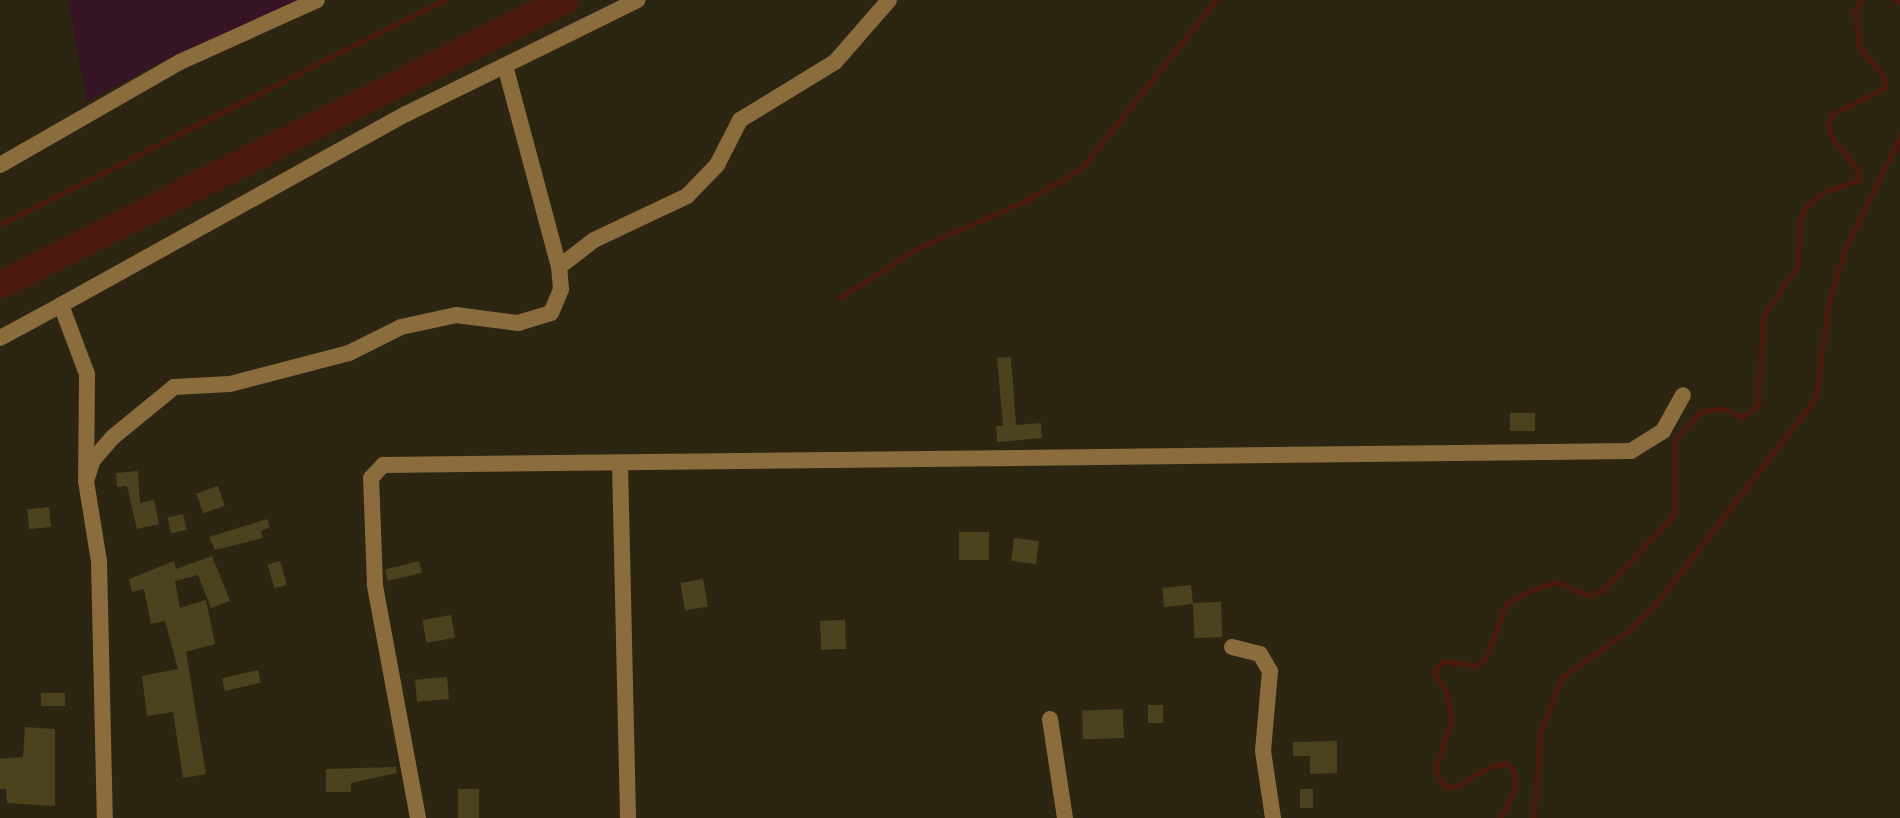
<!DOCTYPE html>
<html>
<head>
<meta charset="utf-8">
<style>
	body { margin:0 }
	#map { position:relative; width:1900px; height:818px; overflow:hidden; background:#2b2512; font-family:Lato,sans-serif }
	div>[style] { position:absolute }
	.green>* { inset:0; background:#351524 }
	.stream>* { height:4.5px; margin:-2.25px; padding:0 2.25px; transform-origin:2.25px; border-radius:2.25px; background:#4a190c }
	.river>* { height:28px; margin:-14px; padding:0 14px; transform-origin:14px; border-radius:14px; background:#4a190c }
	.building>* { inset:0; background:#4c421e; transform-origin:0 0 }
	.minor>* { height:16px; margin:-8px; padding:0 8px; transform-origin:8px; border-radius:8px; background:#8a6c3d }
	span { translate:-50% -50%; white-space:nowrap; text-align:center; line-height:1.15; -webkit-text-stroke:7px #2b2512; paint-order:stroke }
</style>
</head>
<body>
<div id="map">
	<div class="green">
		<div style="clip-path:polygon(68px 0,303px 0,182px 51px,87px 102px)"></div>
	</div>
	<div class="stream">
		<div style="left:1895px;top:0;width:6px;rotate:31deg"></div>
		<div style="left:0;top:225px;width:498px;rotate:-26.9deg"></div>
		<div style="left:841px;top:297px;width:91px;rotate:-32.5deg"></div>
		<div style="left:918px;top:248px;width:117px;rotate:-23.7deg"></div>
		<div style="left:1025px;top:201px;width:64px;rotate:-29.7deg"></div>
		<div style="left:1081px;top:169px;width:216px;rotate:-51.4deg"></div>
		<div style="left:1500px;top:818px;width:32px;rotate:-62deg"></div>
		<div style="left:1515px;top:790px;width:18px;rotate:-93deg"></div>
		<div style="left:1514px;top:772px;width:11px;rotate:-131deg"></div>
		<div style="left:1507px;top:764px;width:17px;rotate:170deg"></div>
		<div style="left:1490px;top:767px;width:39px;rotate:149deg"></div>
		<div style="left:1457px;top:787px;width:11px;rotate:175deg"></div>
		<div style="left:1446px;top:788px;width:9px;rotate:-131deg"></div>
		<div style="left:1440px;top:781px;width:15px;rotate:-106deg"></div>
		<div style="left:1436px;top:767px;width:47px;rotate:-71.6deg"></div>
		<div style="left:1451px;top:722px;width:28px;rotate:-98deg"></div>
		<div style="left:1447px;top:694px;width:26px;rotate:-121deg"></div>
		<div style="left:1434px;top:672px;width:14px;rotate:-51deg"></div>
		<div style="left:1443px;top:661px;width:34px;rotate:8deg"></div>
		<div style="left:1477px;top:666px;width:12px;rotate:-42deg"></div>
		<div style="left:1486px;top:658px;width:58px;rotate:-69.7deg"></div>
		<div style="left:1506px;top:604px;width:27px;rotate:-28deg"></div>
		<div style="left:1530px;top:591px;width:28px;rotate:-19deg"></div>
		<div style="left:1556px;top:582px;width:37px;rotate:22deg"></div>
		<div style="left:1590px;top:596px;width:14px;rotate:-25deg"></div>
		<div style="left:1603px;top:590px;width:105px;rotate:-46.5deg"></div>
		<div style="left:1675px;top:514px;width:74px;rotate:-90.8deg"></div>
		<div style="left:1674px;top:440px;width:39px;rotate:-46deg"></div>
		<div style="left:1701px;top:412px;width:20px;rotate:-11deg"></div>
		<div style="left:1721px;top:408px;width:24px;rotate:22deg"></div>
		<div style="left:1743px;top:417px;width:19px;rotate:-39deg"></div>
		<div style="left:1758px;top:405px;width:88px;rotate:-86.7deg"></div>
		<div style="left:1763px;top:317px;width:63px;rotate:-56.1deg"></div>
		<div style="left:1798px;top:265px;width:42px;rotate:-88.6deg"></div>
		<div style="left:1799px;top:223px;width:18px;rotate:-68deg"></div>
		<div style="left:1806px;top:206px;width:23px;rotate:-38deg"></div>
		<div style="left:1824px;top:192px;width:36px;rotate:-19deg"></div>
		<div style="left:1858px;top:180px;width:11px;rotate:-95deg"></div>
		<div style="left:1857px;top:169px;width:38px;rotate:-130deg"></div>
		<div style="left:1833px;top:140px;width:15px;rotate:-110deg"></div>
		<div style="left:1828px;top:126px;width:12px;rotate:-70deg"></div>
		<div style="left:1832px;top:115px;width:60px;rotate:-27.8deg"></div>
		<div style="left:1885px;top:87px;width:11px;rotate:-100deg"></div>
		<div style="left:1883px;top:76px;width:38px;rotate:-130deg"></div>
		<div style="left:1859px;top:47px;width:36px;rotate:-96deg"></div>
		<div style="left:1855px;top:11px;width:13px;rotate:-61deg"></div>
		<div style="left:1534px;top:818px;width:83px;rotate:-85.9deg"></div>
		<div style="left:1540px;top:735px;width:61px;rotate:-69.8deg"></div>
		<div style="left:1561px;top:678px;width:83px;rotate:-35.2deg"></div>
		<div style="left:1629px;top:630px;width:37px;rotate:-44deg"></div>
		<div style="left:1656px;top:604px;width:261px;rotate:-52.2deg"></div>
		<div style="left:1816px;top:398px;width:92px;rotate:-82.5deg"></div>
		<div style="left:1828px;top:307px;width:58px;rotate:-74.1deg"></div>
		<div style="left:1844px;top:251px;width:128px;rotate:-64deg"></div>
	</div>
	<div class="river">
		<div style="left:0;top:285px;width:633px;rotate:-26.77deg"></div>
	</div>
	<div class="building">
		<div style="clip-path:polygon(1011px 357px,1016px 425px,1041px 423px,1042px 438px,997px 442px,996px 426px,1003px 426px,997px 358px)"></div>
		<div style="left:1510px;top:413px;width:25px;height:18px"></div>
		<div style="clip-path:polygon(138px 471px,140px 503px,154px 500px,159px 524px,137px 529px,127px 486px,117px 487px,116px 473px)"></div>
		<div style="left:218px;top:486px;width:21px;height:23px;rotate:71deg"></div>
		<div style="left:49px;top:507px;width:20px;height:22px;rotate:84deg"></div>
		<div style="left:183px;top:514px;width:16px;height:16px;rotate:76deg"></div>
		<div style="clip-path:polygon(267px 519px,270px 527px,261px 531px,263px 538px,215px 550px,209px 537px)"></div>
		<div style="left:989px;top:532px;width:28px;height:30px;rotate:90deg"></div>
		<div style="left:1014px;top:538px;width:25px;height:23px;rotate:7deg"></div>
		<div style="clip-path:polygon(212px 556px,230px 601px,211px 608px,198px 575px,175px 581px,180px 608px,206px 600px,215px 644px,186px 652px,206px 774px,183px 778px,173px 712px,147px 716px,142px 676px,178px 669px,165px 621px,151px 624px,144px 589px,132px 592px,129px 579px,174px 561px,176px 569px)"></div>
		<div style="left:280px;top:561px;width:25px;height:13px;rotate:74deg"></div>
		<div style="left:419px;top:561px;width:12px;height:35px;rotate:76deg"></div>
		<div style="left:703px;top:579px;width:28px;height:23px;rotate:80deg"></div>
		<div style="left:1191px;top:585px;width:19px;height:29px;rotate:84deg"></div>
		<div style="left:1221px;top:602px;width:35px;height:28px;rotate:88deg"></div>
		<div style="left:451px;top:615px;width:23px;height:29px;rotate:80deg"></div>
		<div style="left:845px;top:620px;width:29px;height:25px;rotate:88deg"></div>
		<div style="left:258px;top:670px;width:13px;height:37px;rotate:77deg"></div>
		<div style="left:447px;top:677px;width:22px;height:32px;rotate:85deg"></div>
		<div style="left:41px;top:693px;width:24px;height:13px"></div>
		<div style="left:1148px;top:705px;width:15px;height:18px"></div>
		<div style="left:1123px;top:709px;width:29px;height:41px;rotate:88deg"></div>
		<div style="clip-path:polygon(25px 727px,55px 729px,55px 806px,7px 803px,6px 789px,0 789px,0 759px,23px 757px)"></div>
		<div style="clip-path:polygon(1337px 741px,1337px 773px,1310px 774px,1310px 756px,1293px 756px,1293px 742px)"></div>
		<div style="clip-path:polygon(396px 767px,397px 773px,351px 783px,351px 792px,326px 792px,326px 769px)"></div>
		<div style="left:479px;top:789px;width:29px;height:21px;rotate:90deg"></div>
		<div style="left:1300px;top:789px;width:13px;height:19px"></div>
	</div>
	<div class="minor">
		<div style="left:0;top:165px;width:207px;rotate:-29.8deg"></div>
		<div style="left:180px;top:62px;width:150px;rotate:-24.3deg"></div>
		<div style="left:559px;top:267px;width:44px;rotate:-37.6deg"></div>
		<div style="left:594px;top:240px;width:103px;rotate:-25.3deg"></div>
		<div style="left:687px;top:196px;width:43px;rotate:-45.9deg"></div>
		<div style="left:717px;top:165px;width:51px;rotate:-62.9deg"></div>
		<div style="left:740px;top:120px;width:111px;rotate:-31.4deg"></div>
		<div style="left:835px;top:62px;width:82px;rotate:-48.9deg"></div>
		<div style="left:61px;top:305px;width:394px;rotate:-29deg"></div>
		<div style="left:406px;top:114px;width:258px;rotate:-26.2deg"></div>
		<div style="left:0;top:338px;width:69px;rotate:-28.4deg"></div>
		<div style="left:61px;top:305px;width:74px;rotate:69.4deg"></div>
		<div style="left:87px;top:374px;width:107px;rotate:90.5deg"></div>
		<div style="left:86px;top:481px;width:81px;rotate:80.8deg"></div>
		<div style="left:99px;top:561px;width:257px;rotate:88.7deg"></div>
		<div style="left:620px;top:464px;width:354px;rotate:88.7deg"></div>
		<div style="left:86px;top:481px;width:22px;rotate:-72deg"></div>
		<div style="left:93px;top:460px;width:30px;rotate:-49deg"></div>
		<div style="left:113px;top:437px;width:79px;rotate:-39.3deg"></div>
		<div style="left:174px;top:387px;width:56px;rotate:-3.1deg"></div>
		<div style="left:230px;top:384px;width:123px;rotate:-14.6deg"></div>
		<div style="left:349px;top:353px;width:58px;rotate:-26.6deg"></div>
		<div style="left:401px;top:327px;width:56px;rotate:-12.3deg"></div>
		<div style="left:456px;top:315px;width:63px;rotate:7.4deg"></div>
		<div style="left:518px;top:323px;width:34px;rotate:-17deg"></div>
		<div style="left:551px;top:313px;width:26px;rotate:-67deg"></div>
		<div style="left:561px;top:289px;width:22px;rotate:-95deg"></div>
		<div style="left:559px;top:267px;width:208px;rotate:-105deg"></div>
		<div style="left:1232px;top:647px;width:29px;rotate:14deg"></div>
		<div style="left:1260px;top:654px;width:20px;rotate:60deg"></div>
		<div style="left:1270px;top:671px;width:80px;rotate:95deg"></div>
		<div style="left:1263px;top:751px;width:68px;rotate:81.5deg"></div>
		<div style="left:1050px;top:719px;width:100px;rotate:81.4deg"></div>
		<div style="left:418px;top:818px;width:237px;rotate:-100.5deg"></div>
		<div style="left:375px;top:585px;width:107px;rotate:-92.1deg"></div>
		<div style="left:371px;top:478px;width:18px;rotate:-47deg"></div>
		<div style="left:383px;top:465px;width:1248px;rotate:-0.64deg"></div>
		<div style="left:1631px;top:451px;width:38px;rotate:-32deg"></div>
		<div style="left:1663px;top:431px;width:41px;rotate:-60.9deg"></div>
	</div>
</div>
</body>
</html>
